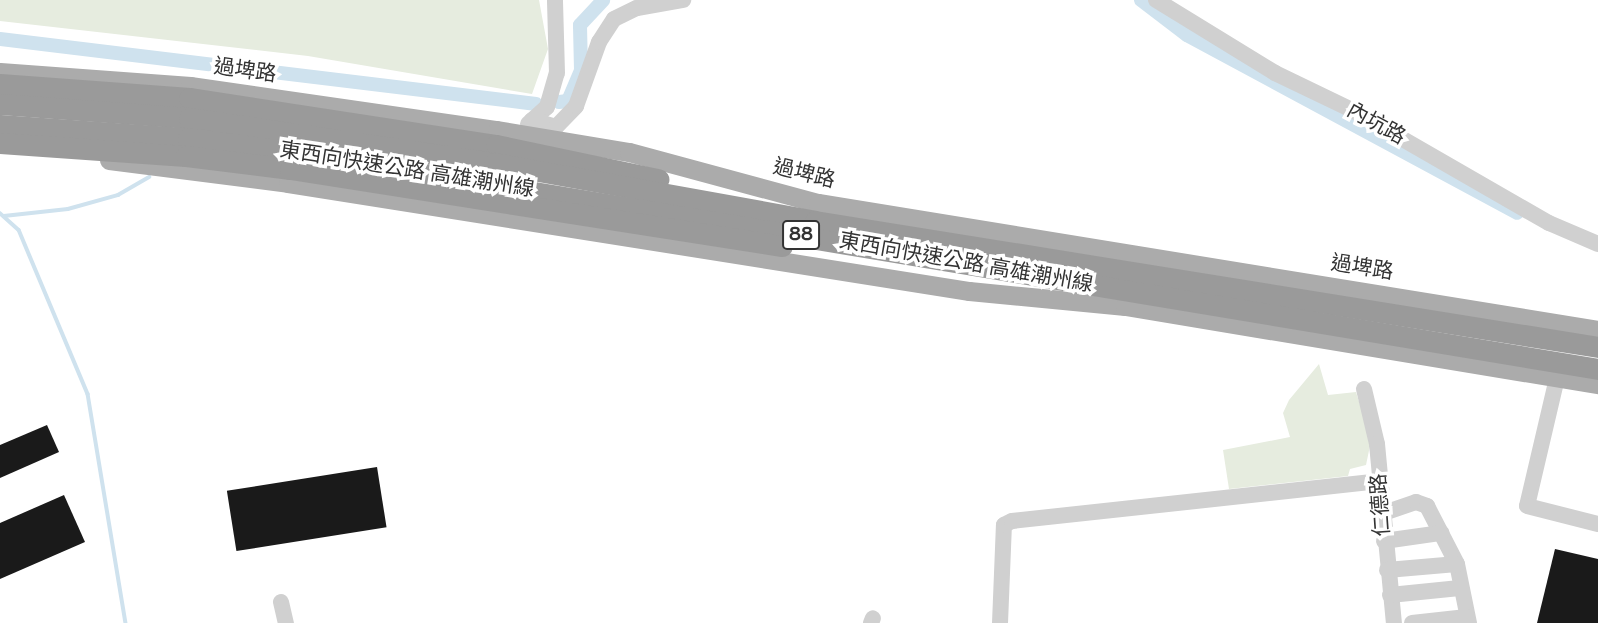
<!DOCTYPE html>
<html>
<head>
<meta charset="utf-8">
<style>
	body { margin:0 }
	#map { position:relative; width:1598px; height:623px; overflow:hidden; background:#fff; font-family:"Varela Round","Noto Sans TC",sans-serif }
	div>[style] { position:absolute }
	.green>* { inset:0; background:#e6ecdf }
	.stream>* { height:3.5px; margin:-1.75px; padding:0 1.75px; transform-origin:1.75px; border-radius:1.75px; background:#cfe2ee }
	.canal>* { height:14px; margin:-7px; padding:0 7px; transform-origin:7px; border-radius:7px; background:#cfe2ee }
	.building>* { inset:0; background:#1a1a1a; transform-origin:0 0 }
	.minor>* { height:16px; margin:-8px; padding:0 8px; transform-origin:8px; border-radius:8px; background:#d0d0d0 }
	.major>* { height:19px; margin:-9.5px; padding:0 9.5px; transform-origin:9.5px; border-radius:9.5px; background:#ababab }
	.highway>* { height:21px; margin:-10.5px; padding:0 10.5px; transform-origin:10.5px; border-radius:10.5px; background:#9a9a9a }
	span { translate:-50% -50%; white-space:nowrap; text-align:center; line-height:1.15; -webkit-text-stroke:7px #fff; paint-order:stroke }
	.shield-label span { padding:2px 5px; background:#fff; border:2px solid; border-radius:5px; -webkit-text-stroke-width:0 }
	.shield-label { font-size:19px; color:#333; font-weight:700 }
	.street-label { font-size:21px; color:#333 }
</style>
</head>
<body>
<div id="map">
	<div class="green">
		<div style="clip-path:polygon(0 0,539px 0,548px 49px,532px 94px,308px 56px,0 21px)"></div>
		<div style="clip-path:polygon(1319px 364px,1328px 395px,1356px 392px,1371px 441px,1366px 465px,1350px 469px,1348px 476px,1229px 489px,1223px 450px,1290px 437px,1283px 413px,1289px 400px)"></div>
	</div>
	<div class="stream">
		<div style="left:0;top:213px;width:25px;rotate:42deg"></div>
		<div style="left:19px;top:230px;width:178px;rotate:67.2deg"></div>
		<div style="left:88px;top:394px;width:232px;rotate:80.6deg"></div>
		<div style="left:4px;top:216px;width:64px;rotate:-6.2deg"></div>
		<div style="left:68px;top:209px;width:52px;rotate:-15.6deg"></div>
		<div style="left:118px;top:195px;width:36px;rotate:-30deg"></div>
	</div>
	<div class="canal">
		<div style="left:1141px;top:0;width:58px;rotate:37.3deg"></div>
		<div style="left:1187px;top:35px;width:375px;rotate:28.3deg"></div>
		<div style="left:0;top:39px;width:540px;rotate:6.91deg"></div>
		<div style="left:559px;top:102px;width:9px;rotate:-6deg"></div>
		<div style="left:568px;top:101px;width:34px;rotate:-67deg"></div>
		<div style="left:581px;top:70px;width:45px;rotate:-91.3deg"></div>
		<div style="left:580px;top:25px;width:34px;rotate:-47deg"></div>
	</div>
	<div class="building">
		<div style="clip-path:polygon(47px 425px,59px 452px,0 478px,0 445px)"></div>
		<div style="left:377px;top:467px;width:61px;height:152px;rotate:81deg"></div>
		<div style="clip-path:polygon(64px 495px,85px 542px,0 579px,0 523px)"></div>
		<div style="clip-path:polygon(1555px 549px,1598px 559px,1598px 623px,1537px 623px)"></div>
	</div>
	<div class="minor">
		<div style="left:1156px;top:0;width:140px;rotate:31.5deg"></div>
		<div style="left:1275px;top:73px;width:88px;rotate:25.7deg"></div>
		<div style="left:1354px;top:111px;width:225px;rotate:29.9deg"></div>
		<div style="left:1549px;top:223px;width:53px;rotate:23.2deg"></div>
		<div style="left:532px;top:120px;width:25px;rotate:16deg"></div>
		<div style="left:556px;top:127px;width:29px;rotate:-46deg"></div>
		<div style="left:576px;top:106px;width:68px;rotate:-70.2deg"></div>
		<div style="left:599px;top:42px;width:27px;rotate:-57deg"></div>
		<div style="left:614px;top:19px;width:25px;rotate:-26deg"></div>
		<div style="left:637px;top:8px;width:47px;rotate:-9.9deg"></div>
		<div style="left:528px;top:124px;width:25px;rotate:-42deg"></div>
		<div style="left:547px;top:107px;width:35px;rotate:-74deg"></div>
		<div style="left:557px;top:73px;width:73px;rotate:-91.6deg"></div>
		<div style="left:1557px;top:378px;width:131px;rotate:103.2deg"></div>
		<div style="left:1527px;top:506px;width:73px;rotate:14.2deg"></div>
		<div style="left:1364px;top:389px;width:57px;rotate:76.7deg"></div>
		<div style="left:1377px;top:444px;width:180px;rotate:84.6deg"></div>
		<div style="left:1381px;top:514px;width:37px;rotate:-19deg"></div>
		<div style="left:1416px;top:502px;width:12px;rotate:20deg"></div>
		<div style="left:1427px;top:506px;width:65px;rotate:62.7deg"></div>
		<div style="left:1457px;top:564px;width:60px;rotate:78.5deg"></div>
		<div style="left:1384px;top:541px;width:58px;rotate:-8deg"></div>
		<div style="left:1387px;top:570px;width:70px;rotate:-4.9deg"></div>
		<div style="left:1390px;top:595px;width:70px;rotate:-5.7deg"></div>
		<div style="left:281px;top:602px;width:22px;rotate:77deg"></div>
		<div style="left:871px;top:623px;width:5px;rotate:-68deg"></div>
		<div style="left:1000px;top:623px;width:98px;rotate:-87.7deg"></div>
		<div style="left:1004px;top:525px;width:9px;rotate:-27deg"></div>
		<div style="left:1012px;top:521px;width:369px;rotate:-6.2deg"></div>
		<div style="left:1412px;top:623px;width:55px;rotate:-6.2deg"></div>
	</div>
	<div class="major">
		<div style="left:0;top:72px;width:191px;rotate:4.2deg"></div>
		<div style="left:190px;top:86px;width:310px;rotate:8.2deg"></div>
		<div style="left:497px;top:130px;width:134px;rotate:9.5deg"></div>
		<div style="left:629px;top:152px;width:196px;rotate:15.1deg"></div>
		<div style="left:818px;top:203px;width:790px;rotate:9.25deg"></div>
		<div style="left:109px;top:160px;width:180px;rotate:7.3deg"></div>
		<div style="left:288px;top:183px;width:690px;rotate:9.01deg"></div>
		<div style="left:969px;top:291px;width:157px;rotate:5.5deg"></div>
		<div style="left:1125px;top:306px;width:479px;rotate:9.4deg"></div>
	</div>
	<div class="highway">
		<div style="left:0;top:84px;width:190px;rotate:4.2deg"></div>
		<div style="left:189px;top:98px;width:311px;rotate:8.7deg"></div>
		<div style="left:496px;top:145px;width:166px;rotate:11.9deg"></div>
		<div style="left:0;top:104px;width:190px;rotate:4.2deg"></div>
		<div style="left:189px;top:118px;width:308px;rotate:8.4deg"></div>
		<div style="left:494px;top:163px;width:326px;rotate:10.2deg"></div>
		<div style="left:815px;top:221px;width:793px;rotate:9.14deg"></div>
		<div style="left:0;top:125px;width:188px;rotate:4deg"></div>
		<div style="left:188px;top:138px;width:106px;rotate:7.6deg"></div>
		<div style="left:293px;top:152px;width:1323px;rotate:9.44deg"></div>
		<div style="left:0;top:143px;width:186px;rotate:4deg"></div>
		<div style="left:186px;top:156px;width:105px;rotate:7.1deg"></div>
		<div style="left:290px;top:169px;width:498px;rotate:8.9deg"></div>
	</div>
	<div class="shield-label">
		<span style="left:801px;top:235px">88</span>
	</div>
	<div class="street-label">
		<span style="left:245px;top:71px;rotate:8deg">過埤路</span>
		<span style="left:1376px;top:124px;rotate:29deg">內坑路</span>
		<span style="left:407px;top:170px;rotate:9deg">東西向快速公路 高雄潮州線</span>
		<span style="left:804px;top:174px;rotate:14deg">過埤路</span>
		<span style="left:966px;top:263px;rotate:10deg">東西向快速公路 高雄潮州線</span>
		<span style="left:1362px;top:268px;rotate:9deg">過埤路</span>
		<span style="left:1381px;top:505px;rotate:-94deg">仁德路</span>
	</div>
</div>
</body>
</html>
